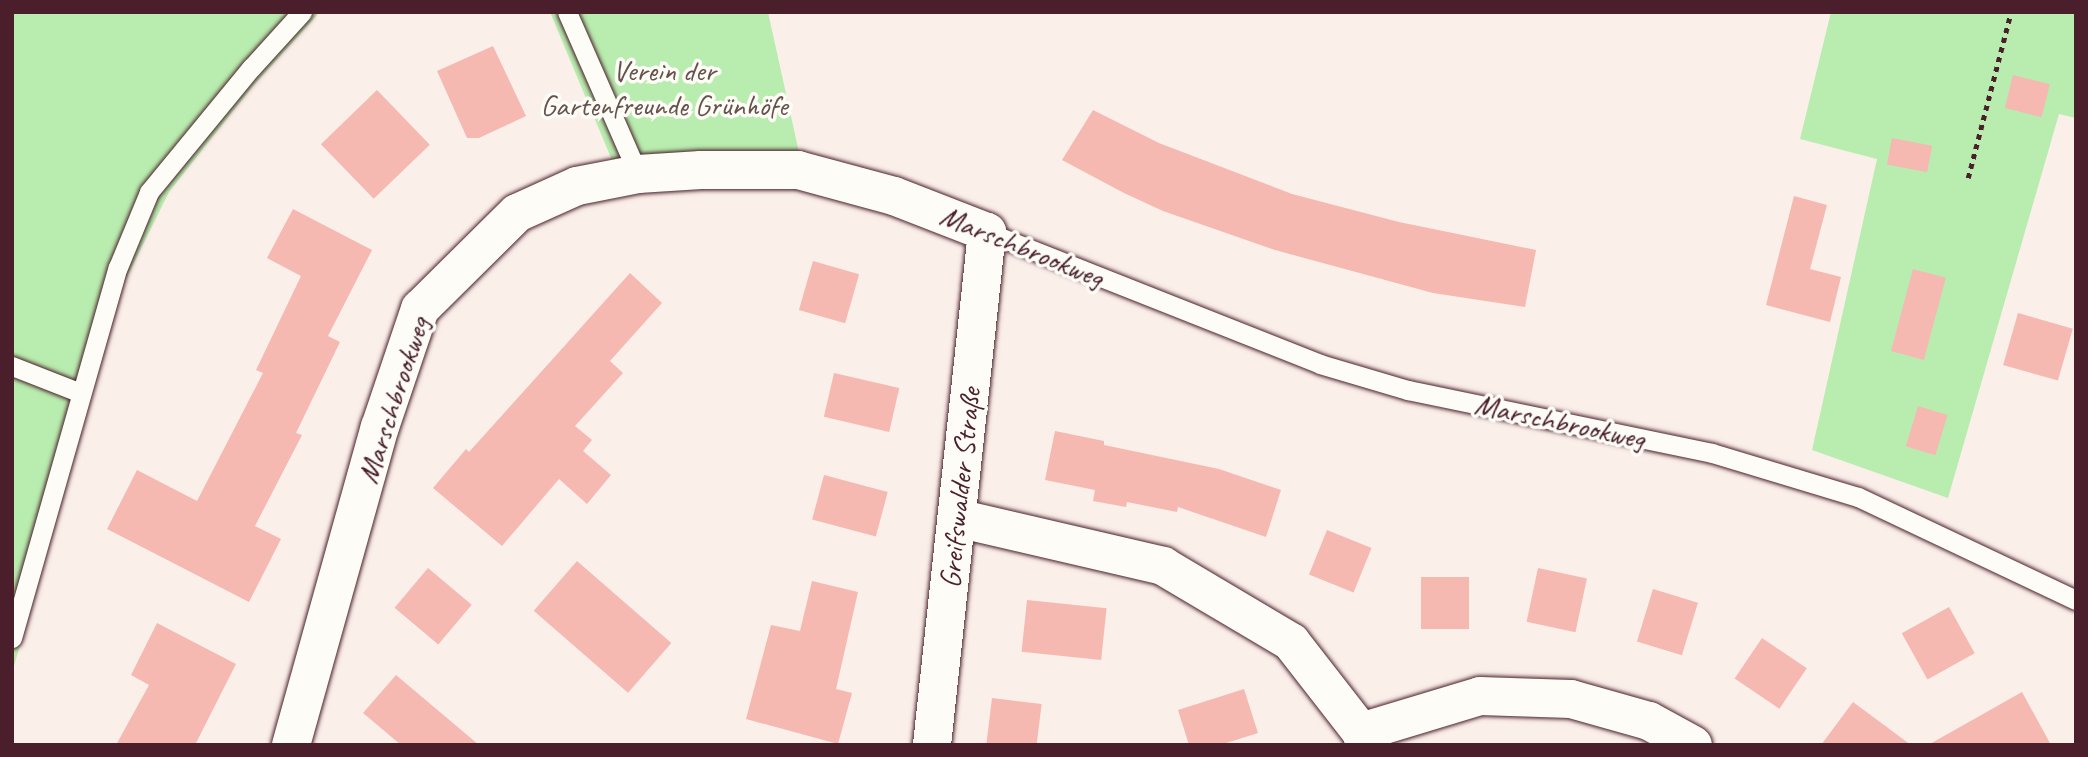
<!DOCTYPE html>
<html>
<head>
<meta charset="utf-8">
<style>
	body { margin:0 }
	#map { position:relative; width:2088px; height:757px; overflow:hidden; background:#fbefe9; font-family:Caveat,sans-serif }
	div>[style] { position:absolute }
	.green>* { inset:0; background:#b9edaf }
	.building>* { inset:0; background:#f5b9b2; transform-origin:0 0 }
	.path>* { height:4.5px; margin-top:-2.25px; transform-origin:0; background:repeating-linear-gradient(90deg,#4a1f2b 0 5px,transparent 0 10px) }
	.roads { filter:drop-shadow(0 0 2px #4a1f2b) drop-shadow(0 0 2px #4a1f2b) }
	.service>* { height:19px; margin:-9.5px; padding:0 9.5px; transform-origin:9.5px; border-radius:9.5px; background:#fdfcf7 }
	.minor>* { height:38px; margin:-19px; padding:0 19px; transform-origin:19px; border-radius:19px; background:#fdfcf7 }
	span { translate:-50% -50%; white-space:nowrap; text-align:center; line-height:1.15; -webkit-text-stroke:7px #fdfcf7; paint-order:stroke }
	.park-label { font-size:30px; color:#66524c }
	.street-label { font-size:30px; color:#4a1f2b }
	.frame { position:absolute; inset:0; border:14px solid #4a1f2b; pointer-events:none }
</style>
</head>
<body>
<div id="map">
	<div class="green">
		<div style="clip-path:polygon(12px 12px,320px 12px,253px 86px,169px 192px,123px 285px,12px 673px)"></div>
		<div style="clip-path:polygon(550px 12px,768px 12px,800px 157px,614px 165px)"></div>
		<div style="clip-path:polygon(1831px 12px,2076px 12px,2076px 118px,2059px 114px,1948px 498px,1812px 450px,1877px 159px,1800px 139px)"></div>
	</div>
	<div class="building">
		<div style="clip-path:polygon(493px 46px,526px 116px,479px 138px,467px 138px,437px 71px)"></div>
		<div style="left:2013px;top:75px;width:38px;height:34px;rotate:14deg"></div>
		<div style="left:377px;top:90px;width:76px;height:78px;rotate:46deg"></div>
		<div style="clip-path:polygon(1093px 110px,1159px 143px,1292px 194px,1399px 222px,1536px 250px,1525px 307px,1433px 293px,1275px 250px,1163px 211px,1124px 193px,1062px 160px)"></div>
		<div style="left:1892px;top:138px;width:41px;height:27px;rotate:11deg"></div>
		<div style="clip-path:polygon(1794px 196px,1827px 205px,1810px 269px,1841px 277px,1830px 322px,1766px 305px)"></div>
		<div style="clip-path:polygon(293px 209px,372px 250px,328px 336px,340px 342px,296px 433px,302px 435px,255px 526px,281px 539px,249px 602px,107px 529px,137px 470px,197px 501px,263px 373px,256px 370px,301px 276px,267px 258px)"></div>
		<div style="left:813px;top:261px;width:48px;height:51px;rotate:16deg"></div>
		<div style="left:1913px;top:269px;width:34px;height:85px;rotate:15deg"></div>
		<div style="clip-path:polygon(630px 273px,662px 303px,610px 361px,623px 373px,575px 426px,592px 440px,583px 451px,611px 475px,587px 504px,559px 479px,502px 546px,433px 488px,466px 449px,469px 452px)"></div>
		<div style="left:2018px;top:313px;width:57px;height:54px;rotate:16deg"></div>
		<div style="left:834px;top:373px;width:67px;height:45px;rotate:13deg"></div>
		<div style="left:1918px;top:406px;width:31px;height:42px;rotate:17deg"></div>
		<div style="clip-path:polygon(1055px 431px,1104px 441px,1104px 445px,1219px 469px,1281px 490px,1266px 537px,1178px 507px,1177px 512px,1127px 502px,1126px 507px,1093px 501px,1095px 490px,1045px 480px)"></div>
		<div style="left:824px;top:475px;width:66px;height:46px;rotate:15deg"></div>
		<div style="left:1327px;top:530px;width:48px;height:48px;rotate:22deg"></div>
		<div style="left:577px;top:561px;width:125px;height:66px;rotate:41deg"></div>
		<div style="left:428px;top:568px;width:57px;height:52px;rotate:40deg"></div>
		<div style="left:1538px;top:568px;width:50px;height:55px;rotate:12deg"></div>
		<div style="left:1421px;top:577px;width:48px;height:52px"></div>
		<div style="clip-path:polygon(812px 581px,858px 592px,836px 689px,852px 693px,838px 744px,746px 719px,771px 625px,800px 631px)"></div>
		<div style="left:1653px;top:589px;width:47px;height:55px;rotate:17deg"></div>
		<div style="left:1027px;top:600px;width:80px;height:52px;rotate:6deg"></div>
		<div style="left:1949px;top:607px;width:53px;height:54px;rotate:61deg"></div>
		<div style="clip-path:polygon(157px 623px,236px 664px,195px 745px,116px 745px,149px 685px,131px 675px)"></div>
		<div style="left:1762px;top:638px;width:54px;height:49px;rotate:34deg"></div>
		<div style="clip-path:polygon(396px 675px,479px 745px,401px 745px,363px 713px)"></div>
		<div style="clip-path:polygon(1244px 689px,1258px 733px,1220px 745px,1189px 745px,1178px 710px)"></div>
		<div style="clip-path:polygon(2022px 692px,2051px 745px,1928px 745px)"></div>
		<div style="left:992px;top:698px;width:50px;height:47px;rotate:7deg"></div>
		<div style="clip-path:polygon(1853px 702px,1911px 745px,1821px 745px)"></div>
	</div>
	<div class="path">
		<div style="left:1968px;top:178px;width:171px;rotate:-75.5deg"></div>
	</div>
	<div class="roads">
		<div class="service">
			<div style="left:567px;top:12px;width:177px;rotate:66.3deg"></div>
			<div style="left:987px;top:232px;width:358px;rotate:21.6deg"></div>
			<div style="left:1320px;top:364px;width:92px;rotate:16.5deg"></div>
			<div style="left:1408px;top:390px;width:310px;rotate:11.7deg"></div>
			<div style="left:1712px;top:453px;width:152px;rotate:16.8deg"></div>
			<div style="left:1858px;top:497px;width:241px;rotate:25.3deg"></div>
			<div style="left:12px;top:366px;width:74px;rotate:21.4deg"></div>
			<div style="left:12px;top:638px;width:386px;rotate:-74.1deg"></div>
			<div style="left:118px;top:267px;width:81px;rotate:-67.5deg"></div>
			<div style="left:149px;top:192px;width:161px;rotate:-50.6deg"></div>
			<div style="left:251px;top:68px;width:76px;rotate:-47.7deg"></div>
		</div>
		<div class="minor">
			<div style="left:957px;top:518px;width:212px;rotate:13.1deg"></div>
			<div style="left:1163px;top:566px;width:149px;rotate:30.7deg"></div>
			<div style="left:1291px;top:642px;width:114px;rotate:52.1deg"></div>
			<div style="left:1361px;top:732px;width:14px;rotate:73deg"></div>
			<div style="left:1361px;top:732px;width:124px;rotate:-16.8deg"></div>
			<div style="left:1480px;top:696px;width:91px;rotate:1.9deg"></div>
			<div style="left:1571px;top:699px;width:81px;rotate:15.8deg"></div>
			<div style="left:1649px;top:721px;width:50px;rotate:28.6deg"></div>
			<div style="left:291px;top:745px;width:330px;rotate:-74.4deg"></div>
			<div style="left:380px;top:427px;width:125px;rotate:-71.3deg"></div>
			<div style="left:420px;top:309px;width:136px;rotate:-44.7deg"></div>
			<div style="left:517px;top:213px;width:66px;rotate:-24.2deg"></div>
			<div style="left:577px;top:186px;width:62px;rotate:-11.1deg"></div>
			<div style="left:638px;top:174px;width:63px;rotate:-3.6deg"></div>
			<div style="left:701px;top:170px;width:97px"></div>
			<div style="left:798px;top:170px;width:99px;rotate:15.2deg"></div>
			<div style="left:894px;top:196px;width:100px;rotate:21.2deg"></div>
			<div style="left:987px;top:232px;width:516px;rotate:96.12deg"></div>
		</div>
	</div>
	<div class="park-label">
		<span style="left:664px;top:87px">Verein der<br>Gartenfreunde Grünhöfe</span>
	</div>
	<div class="street-label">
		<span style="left:1022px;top:246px;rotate:22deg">Marschbrookweg</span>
		<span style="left:393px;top:400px;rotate:-72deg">Marschbrookweg</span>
		<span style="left:1560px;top:421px;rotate:12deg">Marschbrookweg</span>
		<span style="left:960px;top:488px;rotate:-84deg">Greifswalder Straße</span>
	</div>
	<div class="frame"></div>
</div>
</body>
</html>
